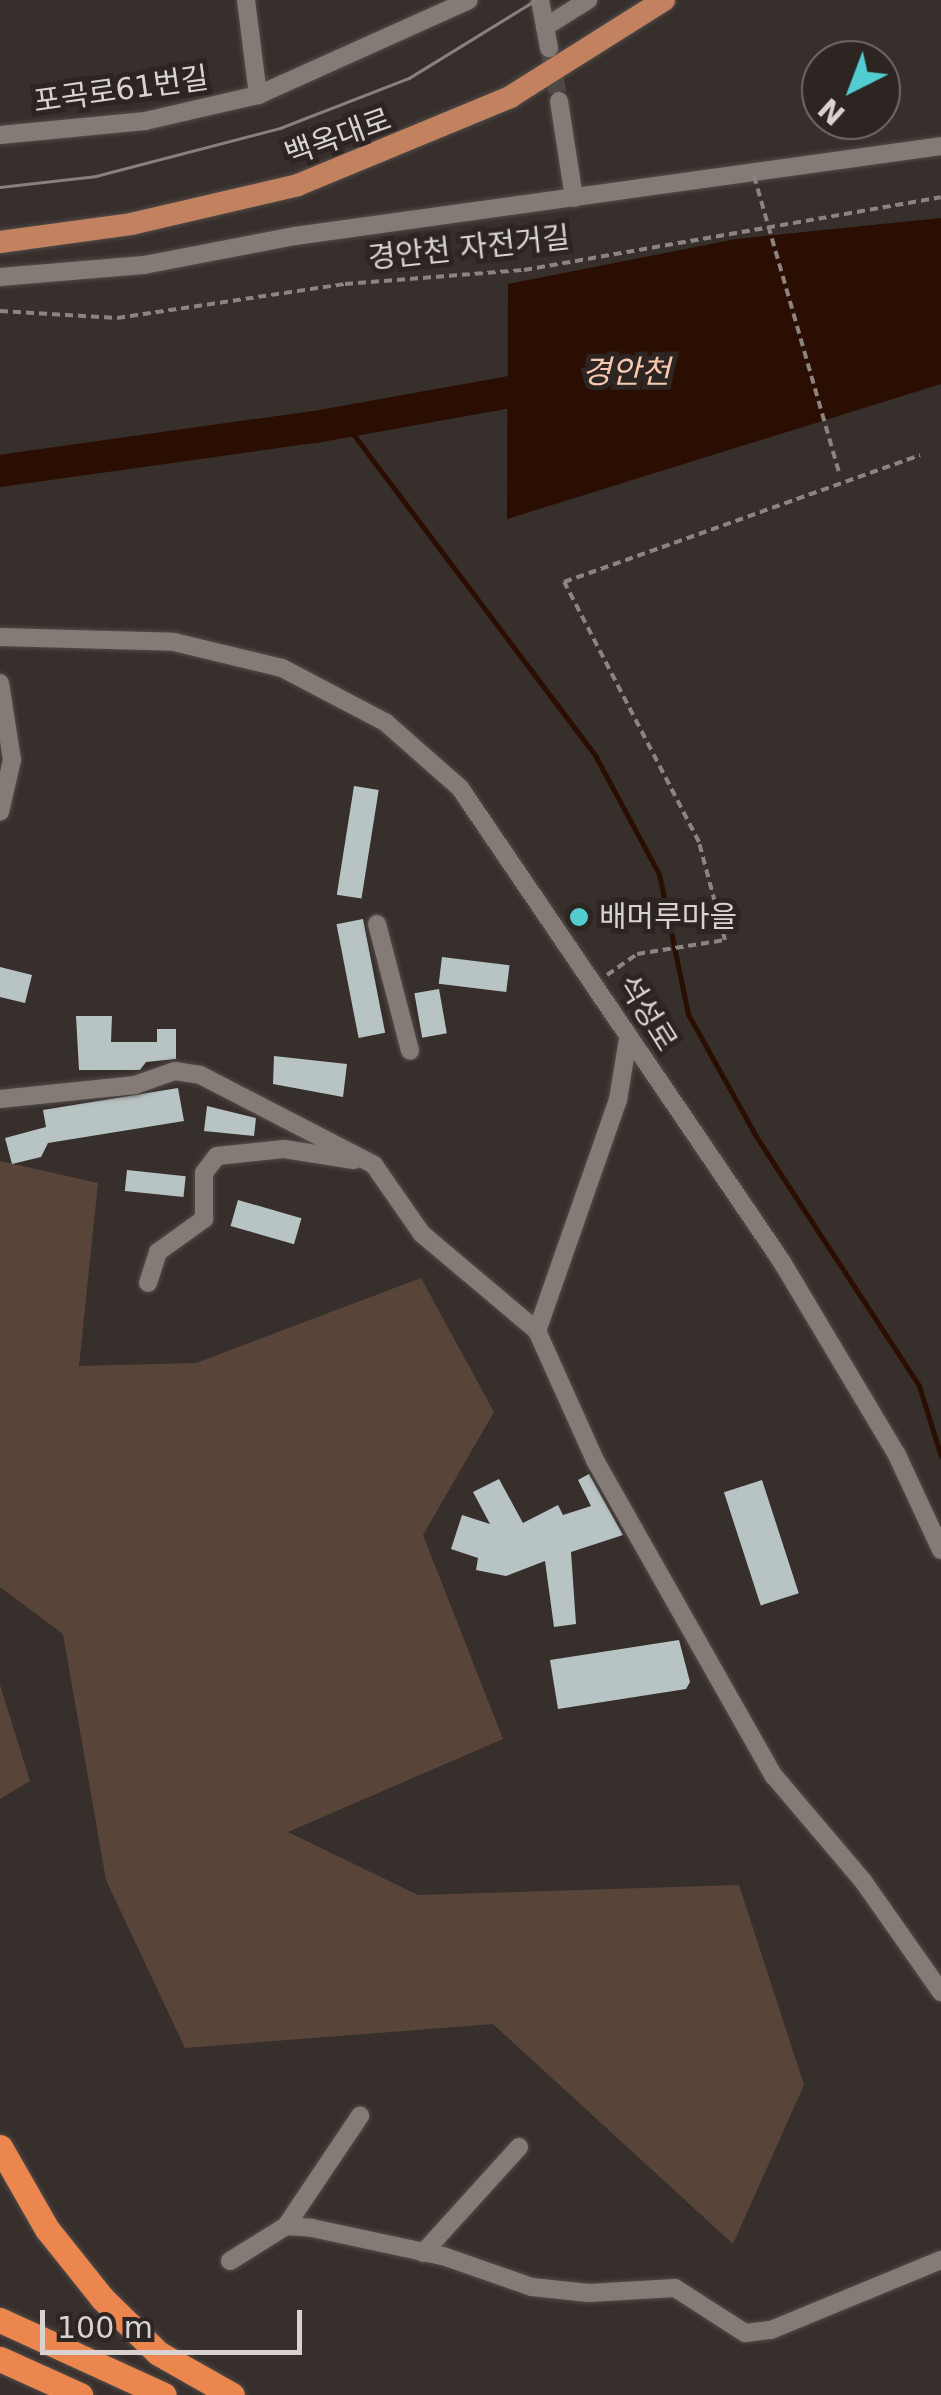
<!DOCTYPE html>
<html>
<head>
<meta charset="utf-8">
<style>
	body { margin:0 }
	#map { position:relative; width:941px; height:2395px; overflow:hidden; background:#372f2c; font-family:"DejaVu Sans","Noto Sans KR",sans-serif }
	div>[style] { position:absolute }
	.green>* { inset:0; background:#594439 }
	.water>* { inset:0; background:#2a0e01 }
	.stream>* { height:5px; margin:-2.5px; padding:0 2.5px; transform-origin:2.5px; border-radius:2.5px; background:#2a0e01 }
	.river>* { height:32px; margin:-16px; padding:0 16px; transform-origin:16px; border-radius:16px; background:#2a0e01 }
	.building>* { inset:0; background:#b8c3c3; transform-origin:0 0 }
	.minor-tunnel>* { height:18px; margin-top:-9px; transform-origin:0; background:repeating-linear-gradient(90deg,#4f4845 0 18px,transparent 0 27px) }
	.path>* { height:4px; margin-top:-2px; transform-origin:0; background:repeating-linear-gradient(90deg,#8b8481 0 8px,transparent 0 13px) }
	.roads { filter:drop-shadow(0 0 2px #524c49) drop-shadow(0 0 2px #524c49) }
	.minor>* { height:18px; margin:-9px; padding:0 9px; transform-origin:9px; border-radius:9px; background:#847b77 }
	.major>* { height:22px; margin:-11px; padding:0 11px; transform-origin:11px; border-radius:11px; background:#c2825f }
	.highway>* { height:25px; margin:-12.5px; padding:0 12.5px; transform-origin:12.5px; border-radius:12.5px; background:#ec864f }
	.tram>* { height:2.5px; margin:-1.25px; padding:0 1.25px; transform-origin:1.25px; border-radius:1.25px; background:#87807d }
	.path-bridge>* { height:4px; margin-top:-2px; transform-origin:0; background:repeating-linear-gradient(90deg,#8b8481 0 8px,transparent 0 13px) }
	.dots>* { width:28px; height:28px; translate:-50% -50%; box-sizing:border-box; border:5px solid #2c2522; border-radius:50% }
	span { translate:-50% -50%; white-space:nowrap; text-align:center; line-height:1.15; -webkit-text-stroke:10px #2c2522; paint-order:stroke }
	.street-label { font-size:30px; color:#d8d3d0 }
	.poi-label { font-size:30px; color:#d8d3d0 }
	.left { translate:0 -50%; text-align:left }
	.water-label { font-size:32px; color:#f9c7ae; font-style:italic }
	.north { position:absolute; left:801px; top:40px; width:100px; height:100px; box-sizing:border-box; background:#2c2522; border:2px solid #716b68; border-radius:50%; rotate:222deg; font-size:28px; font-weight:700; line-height:40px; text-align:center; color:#d8d3d0 }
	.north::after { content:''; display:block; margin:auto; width:35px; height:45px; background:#52cdd0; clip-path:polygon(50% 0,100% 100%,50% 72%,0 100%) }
	.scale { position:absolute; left:40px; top:2310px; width:262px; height:45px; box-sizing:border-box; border:5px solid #d8d3d0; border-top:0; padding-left:12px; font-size:30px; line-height:35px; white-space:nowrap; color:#d8d3d0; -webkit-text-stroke:8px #2c2522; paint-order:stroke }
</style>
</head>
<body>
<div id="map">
	<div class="green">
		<div style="clip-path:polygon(0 1161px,98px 1183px,79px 1366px,196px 1363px,421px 1278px,494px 1412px,423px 1535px,503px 1739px,288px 1832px,418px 1895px,739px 1885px,804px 2085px,733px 2244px,493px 2024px,185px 2048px,106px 1880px,63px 1634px,0 1587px)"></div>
		<div style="clip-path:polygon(0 1685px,30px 1781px,0 1799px)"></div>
	</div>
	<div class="water">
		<div style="clip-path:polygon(941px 218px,941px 384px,507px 519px,508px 284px,736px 239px)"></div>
	</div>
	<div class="stream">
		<div style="left:344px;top:422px;width:419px;rotate:53deg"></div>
		<div style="left:596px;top:757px;width:133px;rotate:61.7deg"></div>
		<div style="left:659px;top:874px;width:143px;rotate:78.3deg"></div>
		<div style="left:688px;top:1014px;width:142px;rotate:60.9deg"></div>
		<div style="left:757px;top:1138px;width:296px;rotate:56.8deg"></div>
		<div style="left:919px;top:1386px;width:73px;rotate:72.6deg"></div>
	</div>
	<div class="river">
		<div style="left:0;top:471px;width:318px;rotate:-8deg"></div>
		<div style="left:315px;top:427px;width:238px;rotate:-10.2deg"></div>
	</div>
	<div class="building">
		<div style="left:354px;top:786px;width:25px;height:110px;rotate:9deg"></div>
		<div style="left:363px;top:919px;width:116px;height:27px;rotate:79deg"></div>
		<div style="left:442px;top:957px;width:68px;height:27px;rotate:7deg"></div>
		<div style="clip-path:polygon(0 967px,32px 975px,25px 1003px,0 997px)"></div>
		<div style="left:439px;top:989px;width:45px;height:25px;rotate:80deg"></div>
		<div style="clip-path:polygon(76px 1016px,112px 1016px,111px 1042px,157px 1042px,157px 1029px,176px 1029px,176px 1059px,146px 1062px,140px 1070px,79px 1070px)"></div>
		<div style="clip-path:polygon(274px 1056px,347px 1064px,343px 1097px,273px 1084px)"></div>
		<div style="clip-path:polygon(178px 1088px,184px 1121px,48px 1143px,41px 1157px,12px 1164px,5px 1138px,46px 1127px,43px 1110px)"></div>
		<div style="clip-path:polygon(207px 1106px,256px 1118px,254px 1136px,204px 1131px)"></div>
		<div style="left:127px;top:1170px;width:59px;height:21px;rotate:6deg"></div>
		<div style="left:238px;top:1200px;width:66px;height:27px;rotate:16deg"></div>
		<div style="clip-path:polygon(589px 1474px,623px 1535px,571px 1552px,576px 1624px,554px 1627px,545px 1561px,506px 1576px,476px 1570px,478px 1558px,451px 1549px,462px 1515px,490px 1524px,473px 1492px,499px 1479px,523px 1523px,558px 1505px,563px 1515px,591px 1506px,578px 1480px)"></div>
		<div style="left:762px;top:1480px;width:119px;height:40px;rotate:72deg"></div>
		<div style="clip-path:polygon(679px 1640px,690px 1682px,686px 1689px,558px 1709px,550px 1660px)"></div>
	</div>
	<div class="minor-tunnel">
		<div style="left:549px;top:48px;width:54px;rotate:79.3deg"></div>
	</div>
	<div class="path">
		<div style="left:0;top:311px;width:117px;rotate:3.4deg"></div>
		<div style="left:117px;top:318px;width:231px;rotate:-8.5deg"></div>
		<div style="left:345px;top:284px;width:180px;rotate:-4.5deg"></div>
		<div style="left:524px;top:270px;width:423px;rotate:-9.9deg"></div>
		<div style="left:607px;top:975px;width:37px;rotate:-35deg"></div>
		<div style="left:637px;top:954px;width:89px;rotate:-9deg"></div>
		<div style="left:725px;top:940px;width:101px;rotate:-104.9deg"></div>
		<div style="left:699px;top:842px;width:293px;rotate:-117.4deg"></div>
		<div style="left:564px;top:582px;width:378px;rotate:-19.6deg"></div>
	</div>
	<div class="roads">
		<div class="minor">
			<div style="left:246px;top:0;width:96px;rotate:82.8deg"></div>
			<div style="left:540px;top:0;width:49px;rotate:79.4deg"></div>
			<div style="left:545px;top:27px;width:51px;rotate:-32.1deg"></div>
			<div style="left:559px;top:101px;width:98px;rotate:81.2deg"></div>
			<div style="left:0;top:135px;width:146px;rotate:-5.5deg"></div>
			<div style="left:145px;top:121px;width:116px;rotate:-13deg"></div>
			<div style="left:258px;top:95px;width:231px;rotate:-24.2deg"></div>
			<div style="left:0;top:277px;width:144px;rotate:-4.8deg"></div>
			<div style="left:144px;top:265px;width:154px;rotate:-10.9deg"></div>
			<div style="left:295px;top:236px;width:652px;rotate:-7.93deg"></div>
			<div style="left:0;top:637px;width:174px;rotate:1.6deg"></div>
			<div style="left:174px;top:642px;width:111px;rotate:13.5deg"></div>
			<div style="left:282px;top:668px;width:116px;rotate:27.7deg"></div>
			<div style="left:385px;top:722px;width:100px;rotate:41.3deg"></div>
			<div style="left:460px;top:788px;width:573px;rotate:55.81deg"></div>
			<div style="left:782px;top:1262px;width:225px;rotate:59.2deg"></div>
			<div style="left:897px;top:1455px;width:105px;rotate:65.1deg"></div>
			<div style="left:0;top:683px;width:78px;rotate:81.1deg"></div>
			<div style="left:12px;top:760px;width:53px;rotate:103deg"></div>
			<div style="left:377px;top:924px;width:131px;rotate:75.4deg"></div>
			<div style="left:0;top:1099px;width:136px;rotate:-5.9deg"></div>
			<div style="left:135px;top:1085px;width:42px;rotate:-19.3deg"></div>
			<div style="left:175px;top:1071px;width:25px;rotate:9deg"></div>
			<div style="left:200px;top:1075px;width:196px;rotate:27.3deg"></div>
			<div style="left:374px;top:1165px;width:84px;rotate:55.2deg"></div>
			<div style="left:422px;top:1234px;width:150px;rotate:40.1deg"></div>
			<div style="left:537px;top:1331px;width:144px;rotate:65.8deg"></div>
			<div style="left:596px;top:1462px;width:361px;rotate:60.5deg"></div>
			<div style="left:774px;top:1776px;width:138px;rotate:49.7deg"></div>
			<div style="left:863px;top:1881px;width:136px;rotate:54.9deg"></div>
			<div style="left:148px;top:1283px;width:33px;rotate:-72deg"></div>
			<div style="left:158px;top:1252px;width:57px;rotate:-35.7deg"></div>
			<div style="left:204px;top:1219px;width:46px;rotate:-90deg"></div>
			<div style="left:204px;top:1173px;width:21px;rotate:-53deg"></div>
			<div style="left:217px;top:1156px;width:67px;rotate:-6deg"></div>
			<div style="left:284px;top:1149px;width:71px;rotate:8.9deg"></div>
			<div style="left:537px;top:1331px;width:245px;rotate:-70.7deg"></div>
			<div style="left:618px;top:1100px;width:62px;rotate:-80.7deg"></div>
			<div style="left:286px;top:2226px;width:133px;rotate:-56.1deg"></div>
			<div style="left:423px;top:2253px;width:143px;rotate:-47.8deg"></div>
			<div style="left:230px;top:2261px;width:66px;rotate:-32deg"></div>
			<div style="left:286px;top:2226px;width:26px;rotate:4deg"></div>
			<div style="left:312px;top:2228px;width:134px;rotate:12.1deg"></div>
			<div style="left:443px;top:2256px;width:94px;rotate:19.2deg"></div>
			<div style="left:532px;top:2287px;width:57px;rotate:6deg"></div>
			<div style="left:589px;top:2293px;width:86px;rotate:-3.3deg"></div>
			<div style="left:675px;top:2288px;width:83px;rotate:32.7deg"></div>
			<div style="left:745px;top:2333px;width:26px;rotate:-7deg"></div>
			<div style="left:771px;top:2330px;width:184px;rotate:-22.4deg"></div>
		</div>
		<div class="major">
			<div style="left:0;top:242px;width:132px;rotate:-7.8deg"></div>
			<div style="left:131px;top:224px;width:171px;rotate:-13.1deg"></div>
			<div style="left:298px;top:185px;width:230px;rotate:-22.5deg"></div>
			<div style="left:510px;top:97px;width:182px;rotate:-32.2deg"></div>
		</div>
		<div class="highway">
			<div style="left:0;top:2147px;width:95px;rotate:60.2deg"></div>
			<div style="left:47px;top:2229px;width:88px;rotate:51.4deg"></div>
			<div style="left:102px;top:2298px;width:78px;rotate:44.5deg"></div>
			<div style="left:158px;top:2353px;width:85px;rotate:29.6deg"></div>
			<div style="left:0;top:2320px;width:180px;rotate:24.6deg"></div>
			<div style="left:0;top:2359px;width:88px;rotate:24.2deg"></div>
		</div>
	</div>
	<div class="tram">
		<div style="left:0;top:187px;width:97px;rotate:-6.5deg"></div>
		<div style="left:96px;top:176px;width:190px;rotate:-14.6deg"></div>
		<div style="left:280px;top:128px;width:138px;rotate:-21.2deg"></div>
		<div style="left:409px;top:78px;width:149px;rotate:-31.6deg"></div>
	</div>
	<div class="path-bridge">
		<div style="left:754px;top:176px;width:309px;rotate:74deg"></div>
	</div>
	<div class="dots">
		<div style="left:579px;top:917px;background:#52cdd0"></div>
	</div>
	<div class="street-label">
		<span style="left:121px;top:90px;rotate:-8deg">포곡로61번길</span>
		<span style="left:338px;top:137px;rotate:-20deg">백옥대로</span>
		<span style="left:469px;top:248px;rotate:-6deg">경안천 자전거길</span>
		<span style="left:647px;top:1013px;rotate:58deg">석성로</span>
	</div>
	<div class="poi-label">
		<span class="left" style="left:599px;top:917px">배머루마을</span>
	</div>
	<div class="water-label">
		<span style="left:626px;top:372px">경안천</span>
	</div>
	<div class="north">N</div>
	<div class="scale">100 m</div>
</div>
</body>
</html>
